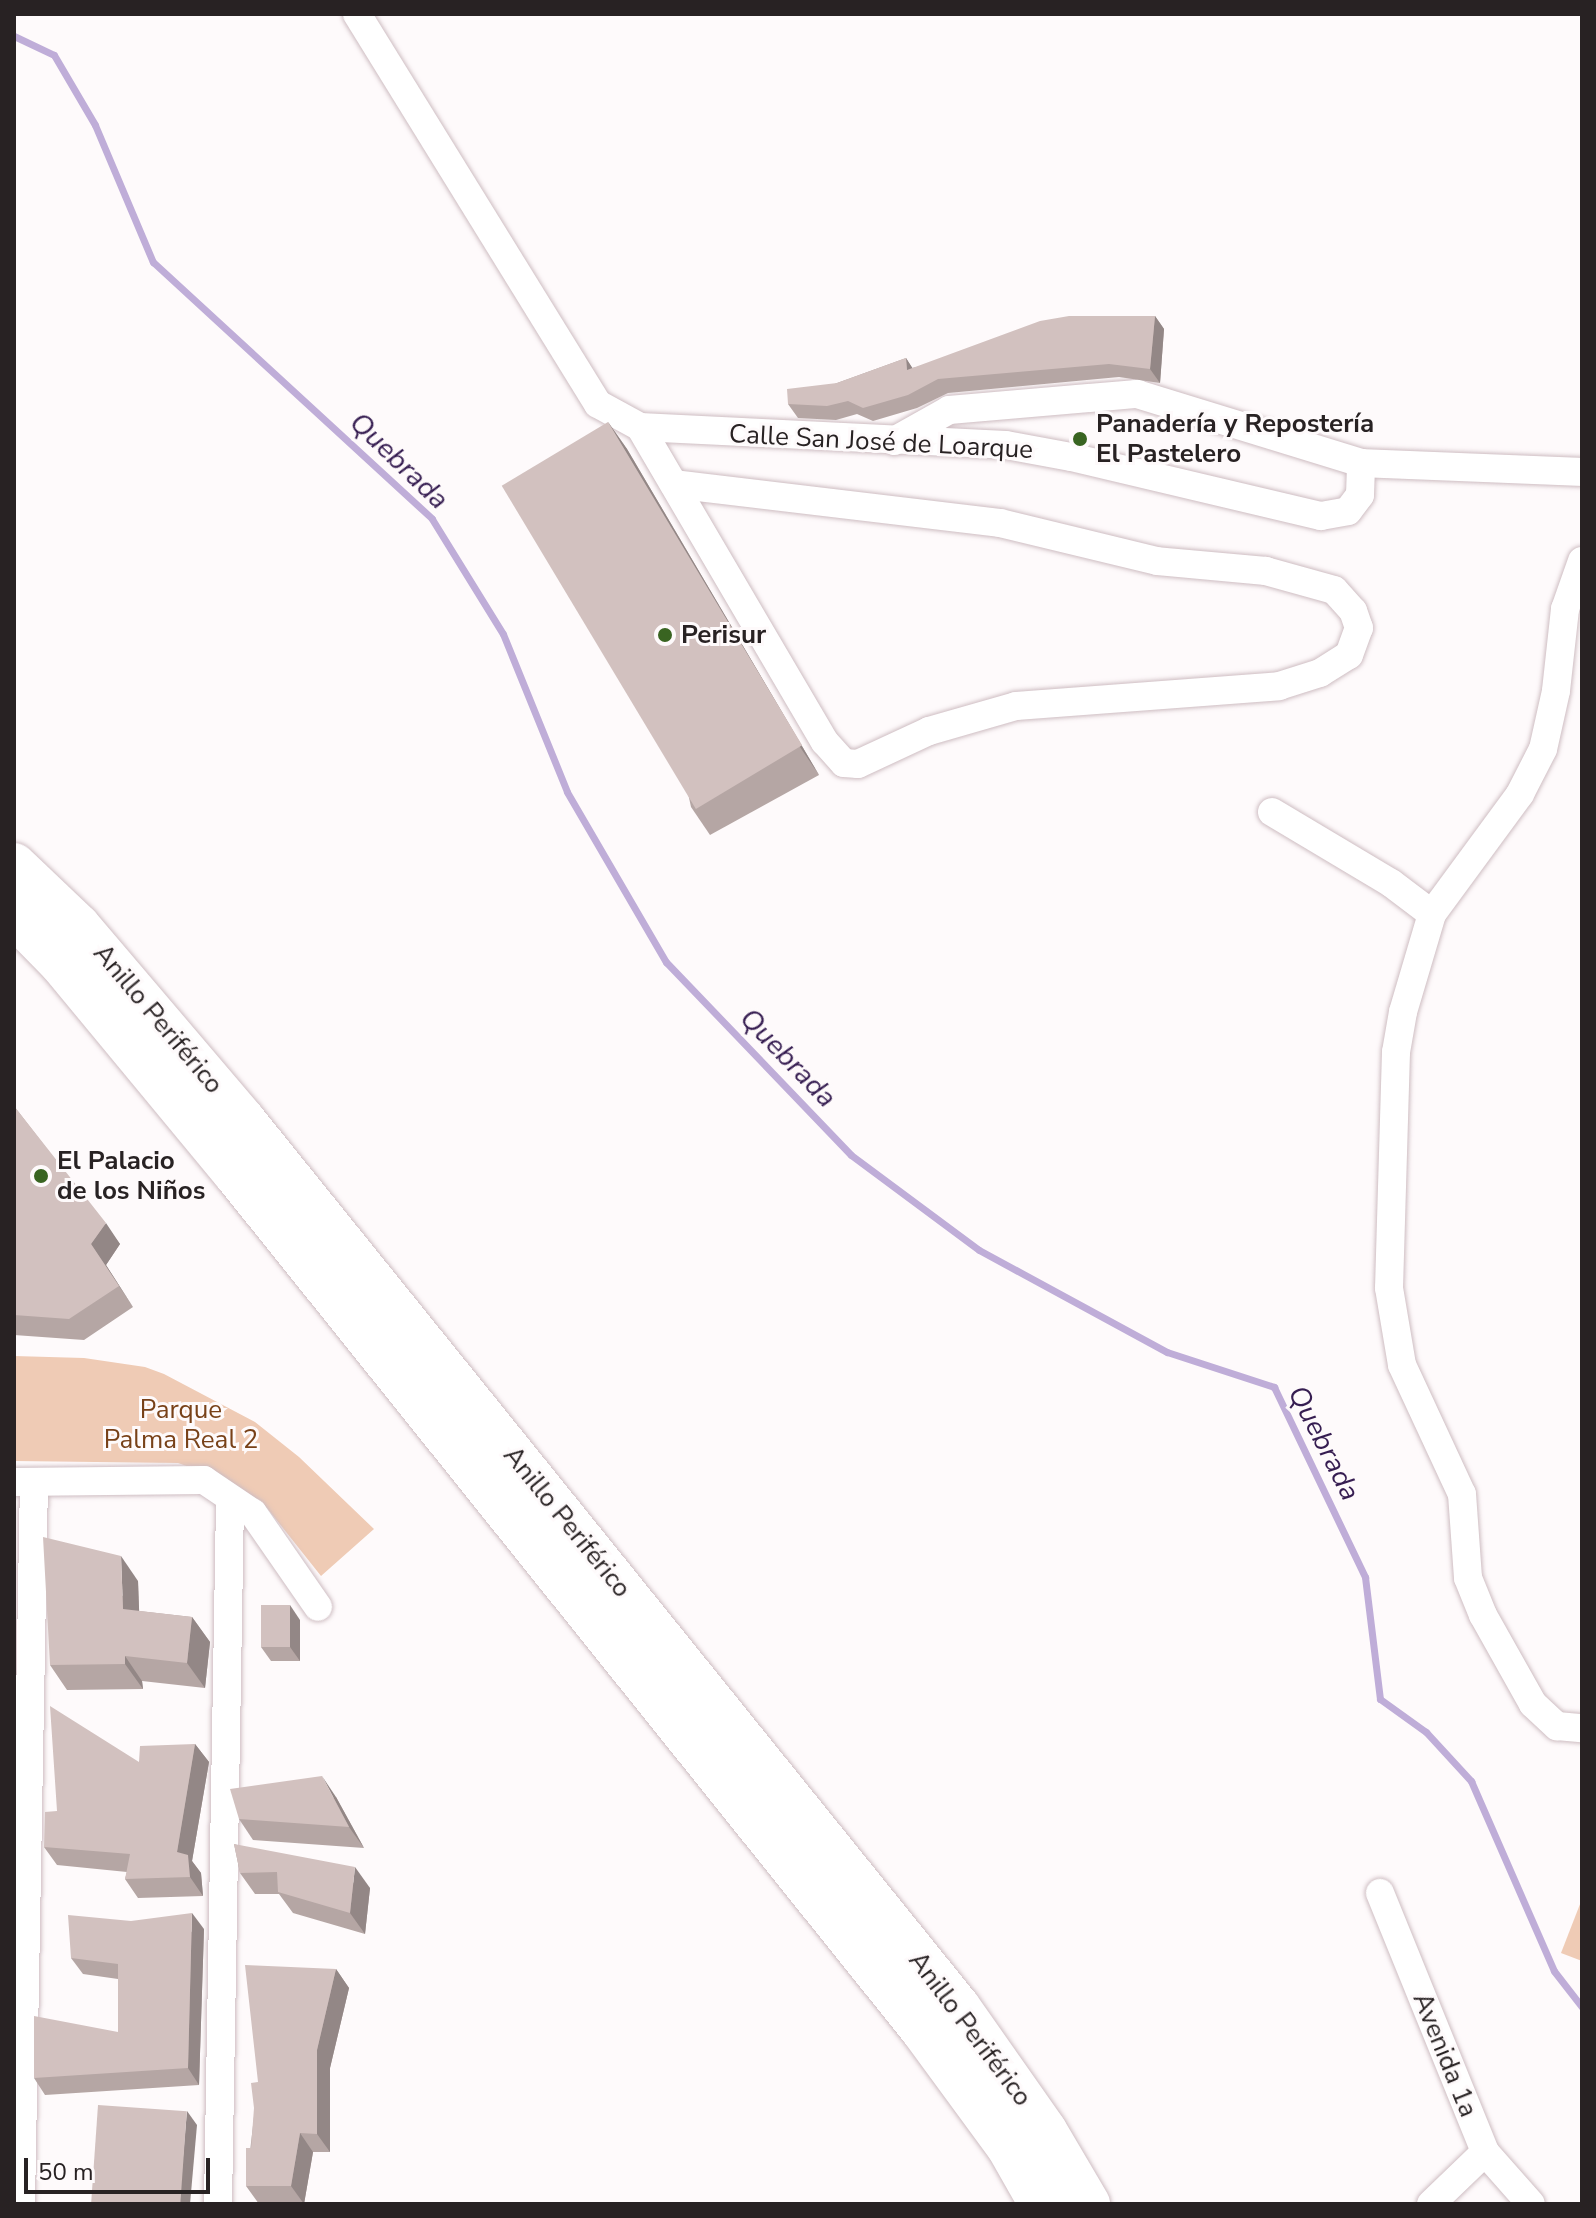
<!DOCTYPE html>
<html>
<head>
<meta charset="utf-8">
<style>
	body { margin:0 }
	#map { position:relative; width:1596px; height:2218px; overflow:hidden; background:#fefafb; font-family:"Nunito Sans",sans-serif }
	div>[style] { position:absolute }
	.green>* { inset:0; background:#efcbb5 }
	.stream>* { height:7px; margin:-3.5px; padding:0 3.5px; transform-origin:3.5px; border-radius:3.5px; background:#bfadd8 }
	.roads { filter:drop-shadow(0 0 2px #cebdc2) drop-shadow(0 0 2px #cebdc2) }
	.street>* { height:28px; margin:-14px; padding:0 14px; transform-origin:14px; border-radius:14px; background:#fff }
	.highway>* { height:44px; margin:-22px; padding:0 22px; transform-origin:22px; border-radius:22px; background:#fff }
	.wall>* { inset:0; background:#b5a6a4 }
	.shaded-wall>* { inset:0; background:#938786 }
	.building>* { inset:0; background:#d2c1bf; transform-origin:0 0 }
	.dots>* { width:22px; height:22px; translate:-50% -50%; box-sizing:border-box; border:4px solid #fefafb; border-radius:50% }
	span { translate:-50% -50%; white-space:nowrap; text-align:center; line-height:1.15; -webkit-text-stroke:6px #fefafb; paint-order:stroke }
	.poi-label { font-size:26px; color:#282223; font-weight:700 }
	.left { translate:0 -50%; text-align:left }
	.street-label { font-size:26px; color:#282223 }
	.park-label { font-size:26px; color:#784118 }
	.water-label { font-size:28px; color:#361d51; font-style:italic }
	.frame { position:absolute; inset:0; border:16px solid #282223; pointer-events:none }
	.scale { position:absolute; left:24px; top:2158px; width:186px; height:36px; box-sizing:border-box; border:4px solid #282223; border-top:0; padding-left:10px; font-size:24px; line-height:28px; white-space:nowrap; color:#282223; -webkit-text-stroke:6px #fefafb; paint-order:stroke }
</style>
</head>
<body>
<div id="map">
	<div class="green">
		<div style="clip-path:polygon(14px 1356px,84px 1358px,145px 1367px,164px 1374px,255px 1422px,299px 1457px,374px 1529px,321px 1576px,267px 1508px,221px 1478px,178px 1463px,14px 1461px)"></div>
		<div style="clip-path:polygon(1582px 1899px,1582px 1961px,1561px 1953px)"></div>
	</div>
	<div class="stream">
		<div style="left:14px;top:36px;width:44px;rotate:25.4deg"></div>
		<div style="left:54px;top:55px;width:81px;rotate:59.6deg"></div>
		<div style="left:95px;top:125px;width:149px;rotate:67.1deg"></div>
		<div style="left:153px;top:262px;width:379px;rotate:42.6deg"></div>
		<div style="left:432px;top:519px;width:135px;rotate:58.3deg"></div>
		<div style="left:503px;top:634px;width:170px;rotate:67.9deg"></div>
		<div style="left:567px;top:792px;width:197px;rotate:59.8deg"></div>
		<div style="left:666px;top:962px;width:267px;rotate:46.2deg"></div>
		<div style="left:851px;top:1155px;width:159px;rotate:36.6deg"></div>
		<div style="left:979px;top:1250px;width:214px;rotate:28.5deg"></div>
		<div style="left:1167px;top:1352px;width:113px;rotate:18.1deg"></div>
		<div style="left:1274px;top:1387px;width:211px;rotate:64.4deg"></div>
		<div style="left:1365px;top:1577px;width:123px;rotate:83deg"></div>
		<div style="left:1380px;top:1699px;width:57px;rotate:35.7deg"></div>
		<div style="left:1426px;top:1732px;width:67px;rotate:47.4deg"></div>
		<div style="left:1471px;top:1781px;width:207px;rotate:66.4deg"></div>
		<div style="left:1554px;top:1971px;width:46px;rotate:52.1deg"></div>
	</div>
	<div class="roads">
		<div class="street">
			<div style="left:357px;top:14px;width:458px;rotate:58.3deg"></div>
			<div style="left:598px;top:404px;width:48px;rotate:28.7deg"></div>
			<div style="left:640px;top:427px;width:366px;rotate:2.8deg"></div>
			<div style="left:1006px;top:445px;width:66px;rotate:10.5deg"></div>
			<div style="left:1071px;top:457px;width:257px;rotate:13.3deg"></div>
			<div style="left:1321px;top:516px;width:27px;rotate:-10deg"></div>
			<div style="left:1348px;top:511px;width:20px;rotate:-53deg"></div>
			<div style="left:1360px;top:495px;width:32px;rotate:-88deg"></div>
			<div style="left:1361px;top:463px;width:221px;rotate:2.3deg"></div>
			<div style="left:640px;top:427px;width:365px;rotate:59.6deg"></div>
			<div style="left:825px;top:742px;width:28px;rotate:48deg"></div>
			<div style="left:844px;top:763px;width:14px;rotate:4deg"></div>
			<div style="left:858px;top:764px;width:78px;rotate:-24.9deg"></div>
			<div style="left:929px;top:731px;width:91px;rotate:-16deg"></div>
			<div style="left:1016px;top:706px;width:264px;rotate:-4.3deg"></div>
			<div style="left:1279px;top:686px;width:43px;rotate:-17.6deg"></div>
			<div style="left:1320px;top:673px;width:34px;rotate:-32deg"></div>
			<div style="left:1349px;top:655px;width:29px;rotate:-70deg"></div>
			<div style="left:1359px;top:628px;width:18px;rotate:-109deg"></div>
			<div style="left:1353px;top:611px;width:28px;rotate:-132deg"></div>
			<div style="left:1334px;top:590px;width:71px;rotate:-164.4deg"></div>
			<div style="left:1266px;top:571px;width:109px;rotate:-174.8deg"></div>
			<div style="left:1157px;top:561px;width:162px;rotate:-166.4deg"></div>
			<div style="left:1000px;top:523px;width:328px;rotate:-173.2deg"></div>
			<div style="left:894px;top:441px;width:63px;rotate:-29.4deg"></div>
			<div style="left:949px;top:410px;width:189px;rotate:-4.9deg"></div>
			<div style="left:1137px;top:394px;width:234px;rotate:17.1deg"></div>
			<div style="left:1582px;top:561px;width:51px;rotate:109.5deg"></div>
			<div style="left:1565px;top:609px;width:82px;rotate:96.3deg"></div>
			<div style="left:1556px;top:691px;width:59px;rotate:102.6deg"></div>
			<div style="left:1543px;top:749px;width:51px;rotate:117.1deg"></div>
			<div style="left:1520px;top:794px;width:149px;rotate:126.3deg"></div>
			<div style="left:1432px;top:914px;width:102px;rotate:106.5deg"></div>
			<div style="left:1403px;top:1012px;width:41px;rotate:99.9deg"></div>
			<div style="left:1396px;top:1052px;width:236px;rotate:91.7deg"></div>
			<div style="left:1389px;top:1288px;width:78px;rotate:80.4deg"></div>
			<div style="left:1402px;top:1365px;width:142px;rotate:65.1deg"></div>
			<div style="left:1462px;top:1494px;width:84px;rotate:85.9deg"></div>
			<div style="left:1468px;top:1578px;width:40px;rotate:68deg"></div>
			<div style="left:1483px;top:1615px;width:102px;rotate:60.7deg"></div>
			<div style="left:1533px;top:1704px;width:33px;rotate:43deg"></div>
			<div style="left:1557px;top:1726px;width:25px;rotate:5deg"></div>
			<div style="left:1272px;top:812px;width:139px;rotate:30.8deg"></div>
			<div style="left:1391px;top:883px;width:51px;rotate:37.1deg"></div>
			<div style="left:14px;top:1482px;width:190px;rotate:-0.6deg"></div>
			<div style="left:204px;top:1480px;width:59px;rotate:34deg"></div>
			<div style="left:253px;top:1513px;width:114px;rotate:55.3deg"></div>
			<div style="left:1380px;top:1893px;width:279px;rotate:67.9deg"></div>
			<div style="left:1485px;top:2152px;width:69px;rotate:48.5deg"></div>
			<div style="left:21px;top:2204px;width:722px;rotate:-88.97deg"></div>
			<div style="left:218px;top:2204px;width:705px;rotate:-89.02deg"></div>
			<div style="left:1431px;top:2204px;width:75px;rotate:-43.9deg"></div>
		</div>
		<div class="highway">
			<div style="left:14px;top:865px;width:88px;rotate:43.6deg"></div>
			<div style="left:78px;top:926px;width:255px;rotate:49.6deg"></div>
			<div style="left:243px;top:1120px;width:1139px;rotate:51.13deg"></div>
			<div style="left:958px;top:2007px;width:151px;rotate:54.9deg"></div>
			<div style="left:1045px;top:2131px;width:85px;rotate:59.5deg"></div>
			<div style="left:14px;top:915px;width:67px;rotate:45.6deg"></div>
			<div style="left:61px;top:963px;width:273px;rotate:50.4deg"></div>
			<div style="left:235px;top:1173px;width:1098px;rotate:51.25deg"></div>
			<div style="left:922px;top:2029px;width:145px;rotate:53.7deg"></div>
			<div style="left:1008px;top:2146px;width:67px;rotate:60.4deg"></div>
		</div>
	</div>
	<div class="wall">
		<div style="clip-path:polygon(1155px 316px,1164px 329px,1160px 383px,1119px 377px,948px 393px,917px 408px,873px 421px,857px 414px,836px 420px,798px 418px,788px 404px,837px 383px,906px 358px,912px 368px)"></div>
		<div style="clip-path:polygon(608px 422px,627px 449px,819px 775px,710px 835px,691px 807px)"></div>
		<div style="clip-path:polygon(14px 1106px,120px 1244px,106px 1265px,133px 1307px,84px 1340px,14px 1335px)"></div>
		<div style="clip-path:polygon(138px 1581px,139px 1611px,192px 1617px,210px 1642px,205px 1688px,142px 1681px,143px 1689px,67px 1690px,50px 1665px)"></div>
		<div style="clip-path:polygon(300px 1620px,300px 1661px,271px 1661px,261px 1647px)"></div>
		<div style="clip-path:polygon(195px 1744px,209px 1762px,192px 1861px,201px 1873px,203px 1896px,138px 1898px,125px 1879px,127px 1872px,57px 1865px,44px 1847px,57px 1811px,139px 1762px)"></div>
		<div style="clip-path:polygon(336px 1797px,364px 1848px,253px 1840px,239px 1819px)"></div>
		<div style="clip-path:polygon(234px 1844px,370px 1888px,365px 1934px,293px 1913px,279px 1894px,255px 1894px,240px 1873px)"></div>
		<div style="clip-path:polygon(204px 1929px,199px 2085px,45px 2095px,34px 2078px,118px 2032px,118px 1979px,83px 1974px,71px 1958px)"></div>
		<div style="clip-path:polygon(336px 1969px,349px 1988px,330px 2068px,330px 2152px,313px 2152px,304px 2204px,259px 2204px,246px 2186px,258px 2082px)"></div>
	</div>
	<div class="shaded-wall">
		<div style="clip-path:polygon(1155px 316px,1164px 329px,1160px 383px,1150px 369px)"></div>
		<div style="clip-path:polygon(906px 358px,915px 372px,907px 370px)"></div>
		<div style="clip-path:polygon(608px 422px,627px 449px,819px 775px,800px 747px)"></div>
		<div style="clip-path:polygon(106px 1223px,120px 1244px,106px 1265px,133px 1307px,91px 1244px)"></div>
		<div style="clip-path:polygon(121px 1556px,138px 1581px,140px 1634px,123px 1609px)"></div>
		<div style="clip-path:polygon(290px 1605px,300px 1620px,300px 1661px,290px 1647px)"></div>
		<div style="clip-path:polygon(192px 1617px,210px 1642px,205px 1688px,187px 1663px)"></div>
		<div style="clip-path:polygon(125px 1656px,142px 1681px,143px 1689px,125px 1664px)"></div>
		<div style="clip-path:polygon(195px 1744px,209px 1762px,192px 1861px,201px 1873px,203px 1896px,190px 1877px,177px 1852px)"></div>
		<div style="clip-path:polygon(322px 1776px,336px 1797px,364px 1848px,349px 1827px)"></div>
		<div style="clip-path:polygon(355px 1867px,370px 1888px,365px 1934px,350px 1913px)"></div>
		<div style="clip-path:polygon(192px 1913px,204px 1929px,199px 2085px,188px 2068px)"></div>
		<div style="clip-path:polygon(336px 1969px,349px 1988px,330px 2068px,330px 2152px,317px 2134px,317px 2050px)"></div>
		<div style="clip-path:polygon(187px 2111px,197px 2125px,190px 2204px,179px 2204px)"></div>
		<div style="clip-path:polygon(300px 2133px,313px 2152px,304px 2204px,291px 2186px)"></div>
	</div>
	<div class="building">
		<div style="clip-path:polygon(1069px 316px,1155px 316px,1150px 369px,1109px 364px,938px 379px,908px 395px,863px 408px,848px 401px,827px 406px,788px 404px,787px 389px,837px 383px,906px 358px,907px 370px,1040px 321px)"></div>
		<div style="left:608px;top:422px;width:377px;height:124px;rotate:59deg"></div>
		<div style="clip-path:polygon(14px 1106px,106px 1223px,91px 1244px,119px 1286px,69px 1319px,14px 1315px)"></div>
		<div style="clip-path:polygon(43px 1537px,121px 1556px,123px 1609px,192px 1617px,187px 1663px,125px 1656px,125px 1664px,50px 1665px)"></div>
		<div style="left:290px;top:1605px;width:42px;height:29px;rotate:90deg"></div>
		<div style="clip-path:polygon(50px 1706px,139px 1762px,140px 1746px,195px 1744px,177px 1852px,188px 1855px,190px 1877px,125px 1879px,130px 1854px,44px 1847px,45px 1812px,57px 1811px)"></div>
		<div style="clip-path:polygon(322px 1776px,349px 1827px,239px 1819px,230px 1789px)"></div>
		<div style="clip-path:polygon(234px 1844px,355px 1867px,350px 1913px,278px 1892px,277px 1872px,240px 1873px)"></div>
		<div style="clip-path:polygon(192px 1913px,188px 2068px,34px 2078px,34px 2016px,118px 2032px,118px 1964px,71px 1958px,68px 1915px,131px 1921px)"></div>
		<div style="clip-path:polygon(245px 1965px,336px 1969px,317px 2050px,317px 2134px,300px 2133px,291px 2186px,246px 2186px,246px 2148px,251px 2148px,254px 2108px,251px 2083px,258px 2082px)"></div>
		<div style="left:98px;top:2105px;width:89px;height:99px;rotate:4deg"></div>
	</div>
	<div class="dots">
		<div style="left:1080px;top:439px;background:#396421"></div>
		<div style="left:665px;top:635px;background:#396421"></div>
		<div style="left:41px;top:1176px;background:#396421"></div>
	</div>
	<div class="poi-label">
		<span class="left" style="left:1096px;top:439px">Panadería y Repostería<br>El Pastelero</span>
		<span class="left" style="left:681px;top:635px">Perisur</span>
		<span class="left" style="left:57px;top:1176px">El Palacio<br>de los Niños</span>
	</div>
	<div class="street-label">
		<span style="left:881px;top:442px;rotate:3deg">Calle San José de Loarque</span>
		<span style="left:158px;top:1019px;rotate:50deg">Anillo Periférico</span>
		<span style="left:567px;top:1522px;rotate:51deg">Anillo Periférico</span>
		<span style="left:970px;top:2029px;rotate:53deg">Anillo Periférico</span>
		<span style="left:1445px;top:2055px;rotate:68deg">Avenida 1a</span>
	</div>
	<div class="park-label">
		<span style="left:181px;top:1425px">Parque<br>Palma Real 2</span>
	</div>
	<div class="water-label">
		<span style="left:399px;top:461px;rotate:44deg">Quebrada</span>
		<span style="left:788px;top:1058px;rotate:46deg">Quebrada</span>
		<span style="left:1324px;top:1443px;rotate:63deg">Quebrada</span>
	</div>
	<div class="frame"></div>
	<div class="scale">50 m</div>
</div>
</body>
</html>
